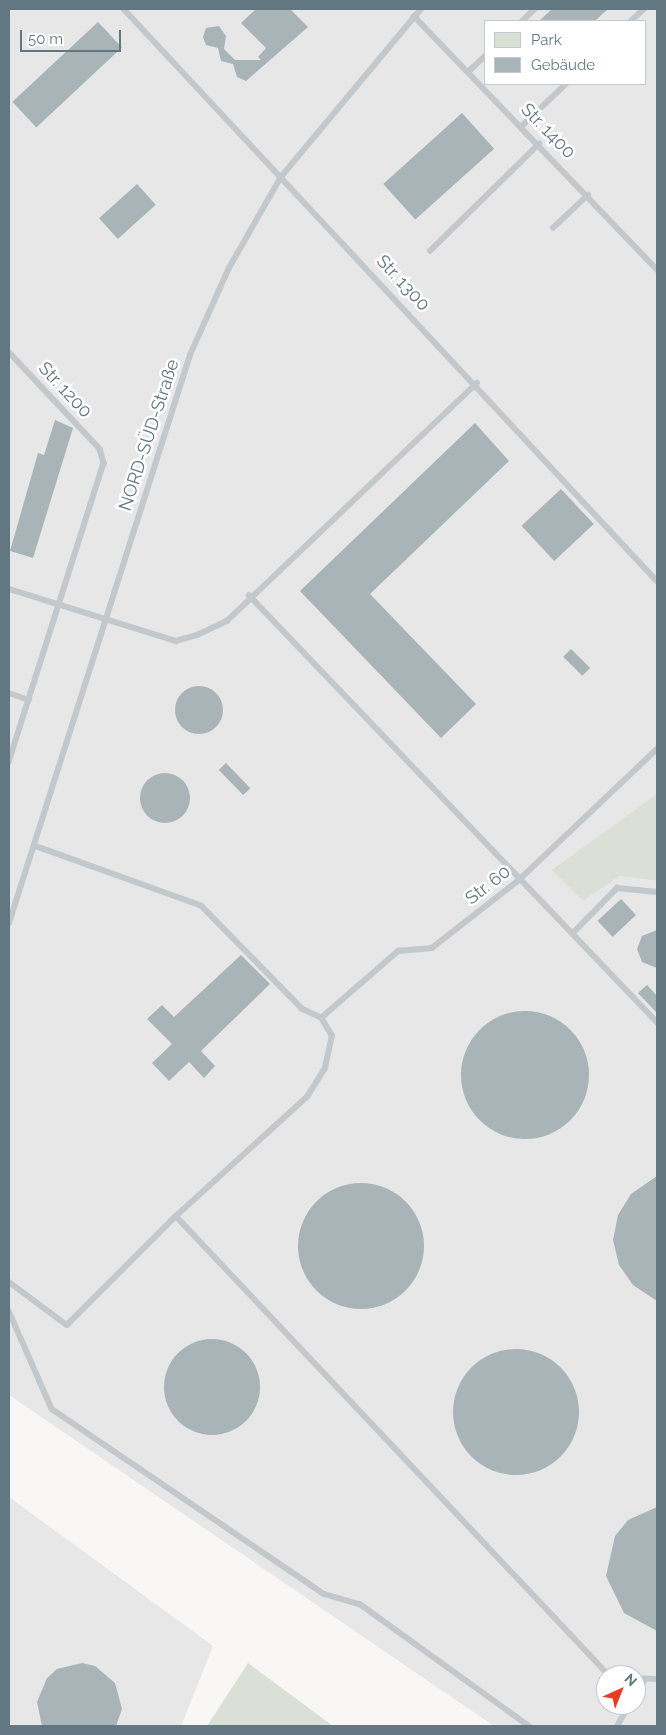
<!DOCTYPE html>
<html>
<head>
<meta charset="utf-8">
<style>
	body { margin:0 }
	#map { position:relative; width:666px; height:1735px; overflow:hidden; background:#f8f7f5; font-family:Raleway,sans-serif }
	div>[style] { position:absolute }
	.built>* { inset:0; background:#e6e7e6 }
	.green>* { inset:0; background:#dae0d6 }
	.building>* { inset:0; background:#a9b4b8; transform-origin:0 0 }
	.round { border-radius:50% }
	.lane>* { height:5.5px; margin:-2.75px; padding:0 2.75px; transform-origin:2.75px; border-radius:2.75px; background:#c2c8cb }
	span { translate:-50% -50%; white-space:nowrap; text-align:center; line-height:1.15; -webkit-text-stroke:5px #fff; paint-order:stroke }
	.street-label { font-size:18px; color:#617781 }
	.frame { position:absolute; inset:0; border:10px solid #617781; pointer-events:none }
	.legend { position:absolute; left:484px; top:20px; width:162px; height:65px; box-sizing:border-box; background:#fff; border:1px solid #c0c9cd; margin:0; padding:6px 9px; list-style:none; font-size:15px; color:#617781 }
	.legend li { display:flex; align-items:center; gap:10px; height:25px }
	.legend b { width:25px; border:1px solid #c0c9cd }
	.north { position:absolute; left:596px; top:1665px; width:50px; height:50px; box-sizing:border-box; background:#fff; border:1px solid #c0c9cd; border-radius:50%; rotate:44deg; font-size:14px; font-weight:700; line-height:20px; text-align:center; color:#617781 }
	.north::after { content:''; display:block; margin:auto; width:18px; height:22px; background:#ea3b22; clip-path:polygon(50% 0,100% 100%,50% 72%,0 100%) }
	.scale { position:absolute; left:20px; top:30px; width:101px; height:22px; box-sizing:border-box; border:2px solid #617781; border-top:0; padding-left:6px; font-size:15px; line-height:18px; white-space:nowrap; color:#617781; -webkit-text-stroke:4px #fff; paint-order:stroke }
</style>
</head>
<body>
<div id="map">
	<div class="built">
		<div style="clip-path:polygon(evenodd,9px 9px,657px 9px,657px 794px,616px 826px,583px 901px,620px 876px,657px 881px,657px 1726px,494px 1726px,9px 1395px,9px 9px,485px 21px,645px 21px,645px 84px,485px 84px,485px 21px,9px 9px,606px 1675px,636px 1675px,636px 1705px,606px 1705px,606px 1675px)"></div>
		<div style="clip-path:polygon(9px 1497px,213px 1646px,181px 1726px,9px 1726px)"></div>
	</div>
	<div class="green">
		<div style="clip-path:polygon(657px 794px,657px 881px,620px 876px,583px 901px,552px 870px)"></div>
		<div style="clip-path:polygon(248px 1663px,333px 1726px,207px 1726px)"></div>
	</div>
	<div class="building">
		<div style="clip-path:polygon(256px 9px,290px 9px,308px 27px,246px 81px,237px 77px,233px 64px,221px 61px,218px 48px,206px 45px,203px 37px,206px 28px,219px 26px,226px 36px,224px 49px,235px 60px,261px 60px,258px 57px,266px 48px,241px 23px)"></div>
		<div style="clip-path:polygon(552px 9px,608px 9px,595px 21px,539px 21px)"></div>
		<div style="left:98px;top:22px;width:35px;height:117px;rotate:47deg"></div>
		<div style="left:462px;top:113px;width:48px;height:106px;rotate:48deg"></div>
		<div style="left:137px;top:184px;width:28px;height:51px;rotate:48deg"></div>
		<div style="clip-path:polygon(55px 420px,73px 428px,33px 558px,10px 551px,38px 453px,44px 455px)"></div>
		<div style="clip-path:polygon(475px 423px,509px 461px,370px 594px,476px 704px,441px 738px,300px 591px)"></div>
		<div style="left:561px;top:489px;width:48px;height:54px;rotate:47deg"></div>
		<div style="left:571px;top:649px;width:27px;height:11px;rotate:45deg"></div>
		<div class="round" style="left:175px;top:686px;width:48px;height:48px"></div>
		<div style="left:226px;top:763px;width:35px;height:10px;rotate:46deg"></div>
		<div class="round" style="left:140px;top:773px;width:50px;height:50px"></div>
		<div style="left:621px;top:899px;width:22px;height:32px;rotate:47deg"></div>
		<div style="clip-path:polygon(657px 930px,657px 968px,642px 962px,637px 949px,642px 936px)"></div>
		<div style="clip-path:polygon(241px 955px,270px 984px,201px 1051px,215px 1066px,204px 1078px,189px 1062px,169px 1081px,152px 1063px,172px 1044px,147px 1019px,162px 1005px,174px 1017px)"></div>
		<div style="clip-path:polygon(647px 985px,657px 996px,657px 1013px,638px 993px)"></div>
		<div class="round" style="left:461px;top:1011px;width:128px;height:128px"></div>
		<div style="clip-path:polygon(657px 1176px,657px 1301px,633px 1285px,619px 1265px,613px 1240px,618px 1215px,631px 1194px)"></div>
		<div class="round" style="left:298px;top:1183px;width:126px;height:126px"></div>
		<div class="round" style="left:164px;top:1339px;width:96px;height:96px"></div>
		<div class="round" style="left:453px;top:1349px;width:126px;height:126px"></div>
		<div style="clip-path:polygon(657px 1507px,657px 1631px,624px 1613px,606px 1576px,615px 1536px,628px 1520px)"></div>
		<div style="clip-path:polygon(82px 1663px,95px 1666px,115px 1683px,122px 1709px,116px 1726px,42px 1726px,37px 1702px,47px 1678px,57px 1669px)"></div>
	</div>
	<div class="lane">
		<div style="left:124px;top:9px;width:782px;rotate:47.02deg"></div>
		<div style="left:414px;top:16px;width:351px;rotate:46.2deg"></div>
		<div style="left:522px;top:21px;width:18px;rotate:-43deg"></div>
		<div style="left:631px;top:21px;width:18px;rotate:-43deg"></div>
		<div style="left:469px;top:71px;width:22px;rotate:-43deg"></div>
		<div style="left:522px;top:126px;width:61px;rotate:-43.7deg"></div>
		<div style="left:553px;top:228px;width:48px;rotate:-43.3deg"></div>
		<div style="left:430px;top:251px;width:153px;rotate:-44.5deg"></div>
		<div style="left:9px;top:352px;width:133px;rotate:46.8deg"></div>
		<div style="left:100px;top:449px;width:15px;rotate:74deg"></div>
		<div style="left:104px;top:463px;width:314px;rotate:107.6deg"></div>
		<div style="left:9px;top:589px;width:175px;rotate:17.3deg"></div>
		<div style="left:176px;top:641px;width:22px;rotate:-16deg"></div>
		<div style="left:197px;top:635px;width:33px;rotate:-25deg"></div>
		<div style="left:227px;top:621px;width:345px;rotate:-43.6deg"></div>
		<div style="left:249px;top:595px;width:591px;rotate:46.3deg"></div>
		<div style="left:9px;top:693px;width:21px;rotate:19deg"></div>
		<div style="left:9px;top:923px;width:596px;rotate:-72.32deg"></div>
		<div style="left:190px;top:355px;width:95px;rotate:-65.9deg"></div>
		<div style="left:229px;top:268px;width:105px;rotate:-60.3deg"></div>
		<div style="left:281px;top:177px;width:219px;rotate:-50.2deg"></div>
		<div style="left:573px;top:933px;width:63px;rotate:-45.6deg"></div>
		<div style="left:617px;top:888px;width:40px;rotate:5.7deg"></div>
		<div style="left:321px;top:1018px;width:102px;rotate:-41deg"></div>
		<div style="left:398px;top:951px;width:34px;rotate:-5deg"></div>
		<div style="left:432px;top:948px;width:110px;rotate:-38deg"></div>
		<div style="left:519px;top:880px;width:190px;rotate:-43.5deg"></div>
		<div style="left:176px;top:1216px;width:627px;rotate:46.68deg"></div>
		<div style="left:606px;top:1672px;width:15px;rotate:11deg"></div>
		<div style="left:9px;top:1282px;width:72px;rotate:36.6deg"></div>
		<div style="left:67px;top:1325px;width:154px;rotate:-45deg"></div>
		<div style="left:176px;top:1216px;width:177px;rotate:-42.3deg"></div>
		<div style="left:307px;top:1097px;width:34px;rotate:-58deg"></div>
		<div style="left:325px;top:1068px;width:33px;rotate:-78deg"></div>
		<div style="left:332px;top:1036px;width:21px;rotate:-121deg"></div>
		<div style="left:321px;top:1018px;width:21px;rotate:-155deg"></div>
		<div style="left:302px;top:1009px;width:144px;rotate:-134.4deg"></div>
		<div style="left:201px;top:906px;width:177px;rotate:-160.2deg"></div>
		<div style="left:9px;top:1311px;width:107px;rotate:66.3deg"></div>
		<div style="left:52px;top:1409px;width:329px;rotate:34.2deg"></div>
		<div style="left:324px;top:1594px;width:37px;rotate:16deg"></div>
		<div style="left:360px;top:1604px;width:208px;rotate:35.8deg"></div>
		<div style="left:636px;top:1678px;width:21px;rotate:3deg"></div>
		<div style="left:636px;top:1694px;width:17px;rotate:-59deg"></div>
		<div style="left:617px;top:1726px;width:24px;rotate:-60deg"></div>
	</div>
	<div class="street-label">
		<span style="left:548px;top:131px;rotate:46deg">Str. 1400</span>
		<span style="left:403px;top:283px;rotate:47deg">Str. 1300</span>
		<span style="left:65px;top:390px;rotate:47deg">Str. 1200</span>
		<span style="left:149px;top:435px;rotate:-72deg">NORD-SÜD-Straße</span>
		<span style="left:488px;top:885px;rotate:-38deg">Str. 60</span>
	</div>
	<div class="frame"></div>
	<ul class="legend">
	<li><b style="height:14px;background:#dae0d6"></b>Park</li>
	<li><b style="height:14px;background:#a9b4b8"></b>Gebäude</li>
	</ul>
	<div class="north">N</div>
	<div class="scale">50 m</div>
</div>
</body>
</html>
